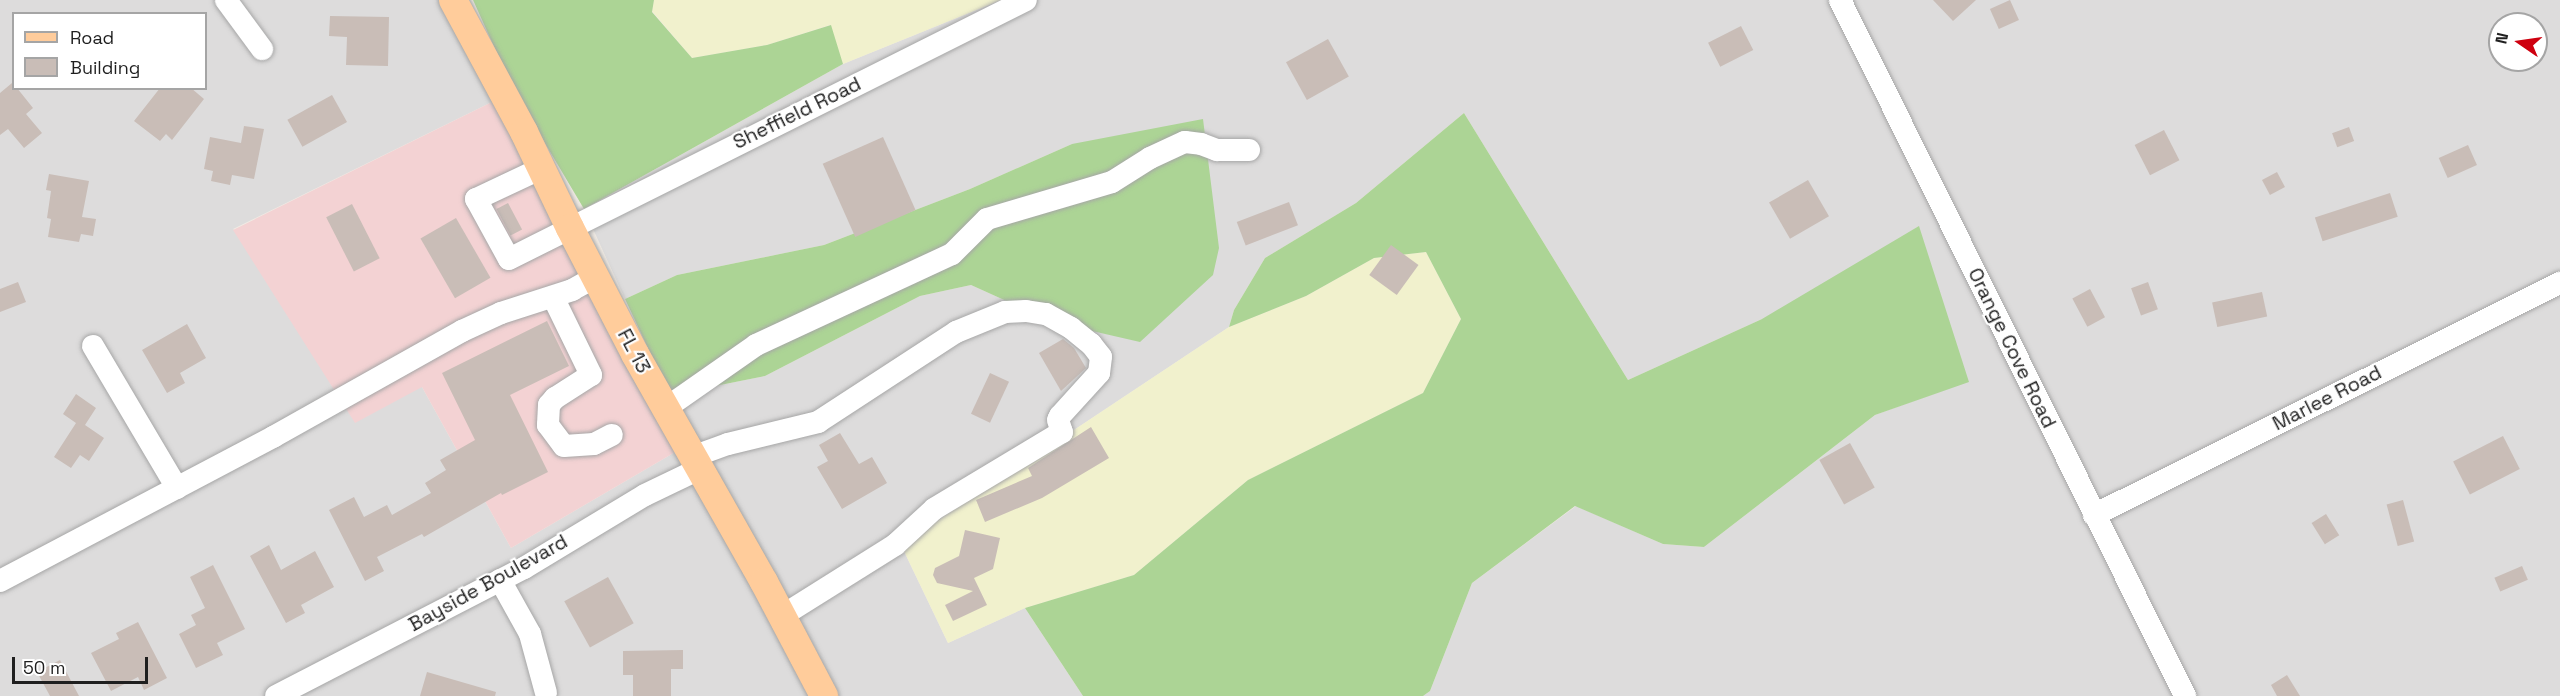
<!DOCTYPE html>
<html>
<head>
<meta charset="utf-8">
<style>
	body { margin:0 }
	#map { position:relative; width:2560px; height:696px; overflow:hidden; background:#f1ebe4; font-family:"Space Grotesk",sans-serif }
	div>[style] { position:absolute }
	.residential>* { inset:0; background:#dddcdc }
	.commercial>* { inset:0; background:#f3d2d3 }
	.farmland>* { inset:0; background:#f1f1cd }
	.forest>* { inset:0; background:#acd495 }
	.building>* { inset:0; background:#c9bdb7; transform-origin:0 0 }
	.roads { filter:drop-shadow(0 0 2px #a6a6a6) drop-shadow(0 0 2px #a6a6a6) }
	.minor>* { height:22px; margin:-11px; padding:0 11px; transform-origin:11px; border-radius:11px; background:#fff }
	.major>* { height:28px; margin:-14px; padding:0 14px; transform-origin:14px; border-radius:14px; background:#ffcc9b }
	span { translate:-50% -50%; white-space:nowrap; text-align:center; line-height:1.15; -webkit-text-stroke:4.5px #fff; paint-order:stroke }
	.street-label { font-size:20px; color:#1f1f1f }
	.legend { position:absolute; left:12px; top:12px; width:195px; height:78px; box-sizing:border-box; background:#fff; border:2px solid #a5a5a5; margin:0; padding:8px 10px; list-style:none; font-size:18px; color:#1f1f1f }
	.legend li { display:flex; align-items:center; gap:12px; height:30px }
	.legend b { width:30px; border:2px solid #a5a5a5 }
	.north { position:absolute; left:2488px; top:12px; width:60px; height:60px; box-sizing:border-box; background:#fff; border:2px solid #a5a5a5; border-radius:50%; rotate:283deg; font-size:16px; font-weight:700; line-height:24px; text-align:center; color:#1f1f1f }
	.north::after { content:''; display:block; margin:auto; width:21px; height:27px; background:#ce000f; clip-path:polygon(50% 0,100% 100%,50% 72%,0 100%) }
	.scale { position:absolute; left:12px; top:657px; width:136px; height:27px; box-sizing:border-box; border:3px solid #1f1f1f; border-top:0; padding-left:8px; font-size:18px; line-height:21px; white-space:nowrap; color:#1f1f1f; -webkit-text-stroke:4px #fff; paint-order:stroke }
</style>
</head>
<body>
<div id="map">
	<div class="residential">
		<div style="clip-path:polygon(evenodd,0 0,442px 0,496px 100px,233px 229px,422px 387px,511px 548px,677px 451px,813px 696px,0 696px,0 0,14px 14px,206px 14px,206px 88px,14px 88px,14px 14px)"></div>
		<div style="clip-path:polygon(evenodd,1001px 0,2560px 0,2560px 696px,1423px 696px,1430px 691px,1472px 583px,1576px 506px,1663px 544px,1704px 547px,1875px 415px,1968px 381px,1762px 319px,1628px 380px,1464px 113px,1356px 203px,1265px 258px,1234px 310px,1229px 327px,901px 545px,948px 643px,1025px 608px,1083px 696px,835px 696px,670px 395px,765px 376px,920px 296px,971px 285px,1053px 322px,1072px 144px,970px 189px,824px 245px,677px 275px,625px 299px,584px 209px,843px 64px,1001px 0,2500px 24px,2536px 24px,2536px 60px,2500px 60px,2500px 24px)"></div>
	</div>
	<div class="commercial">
		<div style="clip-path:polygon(496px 100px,677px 451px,511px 548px,422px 387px,355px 423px,233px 230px)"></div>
	</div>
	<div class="farmland">
		<div style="clip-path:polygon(654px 0,1001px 0,843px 64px,830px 25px,767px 45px,692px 58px,652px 11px)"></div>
		<div style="clip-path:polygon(1426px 252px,1461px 319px,1423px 393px,1248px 480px,1134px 575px,1025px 608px,948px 643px,901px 545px,1229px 327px,1306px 296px,1374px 258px)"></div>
	</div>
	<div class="forest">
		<div style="clip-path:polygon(473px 0,654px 0,652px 12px,692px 58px,767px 45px,831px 25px,843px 64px,584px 209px,514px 91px)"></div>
		<div style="clip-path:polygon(1464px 113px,1628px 380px,1762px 319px,1919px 226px,1969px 382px,1875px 415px,1704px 547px,1663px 544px,1575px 506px,1472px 583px,1430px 691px,1423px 696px,1083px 696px,1025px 608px,1134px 575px,1248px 480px,1423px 393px,1461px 319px,1426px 252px,1374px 258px,1306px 296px,1229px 327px,1234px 310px,1265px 258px,1356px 203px)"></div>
		<div style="clip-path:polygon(1203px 119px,1219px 248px,1213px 275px,1140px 342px,1053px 322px,971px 285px,920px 296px,765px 376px,670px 395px,625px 299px,677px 275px,824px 245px,970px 189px,1072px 144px)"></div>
	</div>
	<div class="building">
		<div style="clip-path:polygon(1933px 0,1976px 0,1953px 21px)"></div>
		<div style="left:2010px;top:0;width:22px;height:22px;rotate:66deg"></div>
		<div style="clip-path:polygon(330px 16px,389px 17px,388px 66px,346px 65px,347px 37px,329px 36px)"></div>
		<div style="left:1741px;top:26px;width:27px;height:37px;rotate:63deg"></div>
		<div style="left:1328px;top:39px;width:43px;height:48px;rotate:61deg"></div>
		<div style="clip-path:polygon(12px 83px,14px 88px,17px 88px,33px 108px,26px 114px,42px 133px,24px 148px,8px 129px,0 135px,0 93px)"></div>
		<div style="clip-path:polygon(160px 88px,191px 88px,204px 99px,172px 140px,166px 134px,160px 141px,134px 121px)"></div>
		<div style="left:332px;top:95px;width:31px;height:51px;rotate:61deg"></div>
		<div style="clip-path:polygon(244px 126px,264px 129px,254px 179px,232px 175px,230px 185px,211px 181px,213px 171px,204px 169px,210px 137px,241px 143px)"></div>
		<div style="left:2349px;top:127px;width:15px;height:18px;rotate:70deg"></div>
		<div style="left:2164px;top:130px;width:34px;height:33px;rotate:63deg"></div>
		<div style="left:883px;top:137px;width:80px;height:66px;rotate:66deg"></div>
		<div style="left:2468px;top:145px;width:22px;height:32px;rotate:66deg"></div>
		<div style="left:2277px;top:172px;width:17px;height:17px;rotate:62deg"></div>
		<div style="clip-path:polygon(49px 174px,89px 181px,82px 217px,96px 219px,93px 236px,81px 234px,79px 242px,48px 237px,51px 219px,47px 218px,51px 191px,46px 190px)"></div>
		<div style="left:1808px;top:180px;width:42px;height:45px;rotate:60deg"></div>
		<div style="left:2390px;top:193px;width:25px;height:79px;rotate:72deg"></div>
		<div style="left:1289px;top:202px;width:25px;height:56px;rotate:69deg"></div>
		<div style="left:508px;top:203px;width:30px;height:13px;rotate:62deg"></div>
		<div style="left:352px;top:204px;width:61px;height:29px;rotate:63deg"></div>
		<div style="left:456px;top:218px;width:69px;height:41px;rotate:60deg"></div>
		<div style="left:1391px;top:245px;width:34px;height:37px;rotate:36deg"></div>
		<div style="clip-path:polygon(18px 282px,26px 302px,0 312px,0 289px)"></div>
		<div style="left:2148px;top:282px;width:29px;height:18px;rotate:70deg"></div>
		<div style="left:2090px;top:289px;width:32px;height:20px;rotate:62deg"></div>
		<div style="left:2262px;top:292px;width:25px;height:51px;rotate:78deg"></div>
		<div style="clip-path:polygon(547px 321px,569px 366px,510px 395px,548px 472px,502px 495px,501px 493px,424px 537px,422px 534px,377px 557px,384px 571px,365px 581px,329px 510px,354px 497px,364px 517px,387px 505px,392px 515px,431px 493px,425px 483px,446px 470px,440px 460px,475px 440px,442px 373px)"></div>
		<div style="clip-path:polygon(187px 324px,206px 358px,180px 373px,185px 383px,167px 393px,142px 350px)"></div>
		<div style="clip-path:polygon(1063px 339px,1074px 348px,1086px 368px,1061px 391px,1039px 353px)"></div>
		<div style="left:990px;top:373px;width:21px;height:45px;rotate:25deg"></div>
		<div style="clip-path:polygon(76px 394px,96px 408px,85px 425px,104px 438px,89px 461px,80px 455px,71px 468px,54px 457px,76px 423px,63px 414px)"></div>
		<div style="clip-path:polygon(1091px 427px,1109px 458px,1042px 498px,985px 522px,976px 500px,1032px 476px,1028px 468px)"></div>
		<div style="clip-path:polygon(840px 433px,859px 464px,872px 457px,887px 483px,842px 509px,817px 467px,828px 461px,819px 445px)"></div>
		<div style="left:2503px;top:436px;width:37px;height:56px;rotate:63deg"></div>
		<div style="left:1850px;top:443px;width:51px;height:35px;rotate:61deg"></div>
		<div style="left:2403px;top:500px;width:43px;height:17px;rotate:75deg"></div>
		<div style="left:2326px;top:514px;width:25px;height:17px;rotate:58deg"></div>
		<div style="clip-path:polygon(965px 530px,1000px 538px,993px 569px,974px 578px,987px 605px,953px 621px,945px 605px,973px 591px,937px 583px,933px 575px,935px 568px,959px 556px)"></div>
		<div style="clip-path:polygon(269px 545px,281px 570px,315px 551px,334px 587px,301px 605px,305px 613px,286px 623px,250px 556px)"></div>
		<div style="clip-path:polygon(213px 565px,245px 629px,217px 643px,223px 655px,196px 668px,179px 634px,196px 625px,191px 615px,205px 608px,190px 577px)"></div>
		<div style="left:2522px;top:566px;width:15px;height:30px;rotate:67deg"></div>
		<div style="left:608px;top:577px;width:53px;height:50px;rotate:61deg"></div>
		<div style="clip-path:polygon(138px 622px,167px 678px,144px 690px,138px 677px,111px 691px,91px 653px,119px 639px,116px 633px)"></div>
		<div style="clip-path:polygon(683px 650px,683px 669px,671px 669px,671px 696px,633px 696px,633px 675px,623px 675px,623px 651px)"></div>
		<div style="clip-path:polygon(60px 660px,79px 696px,50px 696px,37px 672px)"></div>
		<div style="clip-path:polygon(427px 672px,496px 692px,495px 696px,420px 696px)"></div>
		<div style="clip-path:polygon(2287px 675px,2300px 696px,2277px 696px,2271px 685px)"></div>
	</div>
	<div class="roads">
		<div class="minor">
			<div style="left:226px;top:0;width:61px;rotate:53.7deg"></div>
			<div style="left:1840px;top:0;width:777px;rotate:63.63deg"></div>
			<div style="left:542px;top:168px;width:73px;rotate:154.8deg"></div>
			<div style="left:476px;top:199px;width:68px;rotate:61.2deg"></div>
			<div style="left:509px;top:259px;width:578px;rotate:-26.61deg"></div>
			<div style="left:553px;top:297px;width:87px;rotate:64deg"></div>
			<div style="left:591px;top:375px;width:43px;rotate:147.4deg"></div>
			<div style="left:555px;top:398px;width:9px;rotate:131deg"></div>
			<div style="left:549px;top:405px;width:20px;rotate:93deg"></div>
			<div style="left:548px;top:425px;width:26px;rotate:53deg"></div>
			<div style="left:564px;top:446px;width:30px;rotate:-4deg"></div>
			<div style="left:594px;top:444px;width:20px;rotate:-27deg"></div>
			<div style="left:93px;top:346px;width:165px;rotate:59.4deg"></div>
			<div style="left:666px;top:408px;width:110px;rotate:-35deg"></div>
			<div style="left:756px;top:345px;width:216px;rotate:-24.9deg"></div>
			<div style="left:952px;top:254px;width:49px;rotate:-45deg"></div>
			<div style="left:987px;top:219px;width:130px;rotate:-16.5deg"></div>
			<div style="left:1112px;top:182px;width:45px;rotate:-32.3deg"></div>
			<div style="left:1150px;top:158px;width:38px;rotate:-25deg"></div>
			<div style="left:1185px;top:142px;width:16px;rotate:7deg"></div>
			<div style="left:1201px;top:144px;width:17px;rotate:21deg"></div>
			<div style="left:1217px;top:150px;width:32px"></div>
			<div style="left:692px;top:457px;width:38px;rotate:-20deg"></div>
			<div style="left:728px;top:444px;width:93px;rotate:-13.7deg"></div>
			<div style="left:818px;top:422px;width:165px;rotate:-33.1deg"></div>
			<div style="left:956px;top:332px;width:53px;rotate:-22.2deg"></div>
			<div style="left:1005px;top:312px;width:21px;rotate:-3deg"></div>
			<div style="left:1026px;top:311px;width:20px;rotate:9deg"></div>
			<div style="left:1046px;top:314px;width:29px;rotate:29deg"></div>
			<div style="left:1071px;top:328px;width:26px;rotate:39deg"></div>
			<div style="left:1091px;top:344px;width:16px;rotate:52deg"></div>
			<div style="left:1101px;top:357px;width:16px;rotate:97deg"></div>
			<div style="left:1099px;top:373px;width:58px;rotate:132.2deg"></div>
			<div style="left:1060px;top:416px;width:4px;rotate:117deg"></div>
			<div style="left:1058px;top:420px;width:13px;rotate:72deg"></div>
			<div style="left:1062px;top:432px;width:149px;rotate:149deg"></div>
			<div style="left:934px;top:509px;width:53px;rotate:137.3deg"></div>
			<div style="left:895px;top:545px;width:133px;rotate:147.9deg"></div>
			<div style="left:2094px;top:515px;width:521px;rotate:-26.47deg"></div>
			<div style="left:500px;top:580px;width:62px;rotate:60.9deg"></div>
			<div style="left:530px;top:634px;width:61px;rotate:74.8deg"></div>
			<div style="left:0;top:581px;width:309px;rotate:-27.8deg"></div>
			<div style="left:273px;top:437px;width:217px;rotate:-29.3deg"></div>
			<div style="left:462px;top:331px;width:43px;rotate:-24.8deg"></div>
			<div style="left:501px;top:313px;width:75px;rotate:-17.9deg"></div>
			<div style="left:572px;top:290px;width:26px;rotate:-29deg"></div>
			<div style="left:276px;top:696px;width:279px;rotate:-27.3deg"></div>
			<div style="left:524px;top:568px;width:141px;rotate:-31.1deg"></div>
			<div style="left:645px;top:495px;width:60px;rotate:-25.7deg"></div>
		</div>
		<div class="major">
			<div style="left:453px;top:0;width:150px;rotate:61.7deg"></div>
			<div style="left:524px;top:132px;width:106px;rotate:64.4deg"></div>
			<div style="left:570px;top:228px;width:142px;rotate:62.7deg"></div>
			<div style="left:635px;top:354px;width:262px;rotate:60.5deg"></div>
			<div style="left:764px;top:582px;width:129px;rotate:62.2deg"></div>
		</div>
	</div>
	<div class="street-label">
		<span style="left:797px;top:113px;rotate:-26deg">Sheffield Road</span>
		<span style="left:2012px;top:348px;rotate:64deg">Orange Cove Road</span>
		<span style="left:634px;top:351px;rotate:62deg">FL 13</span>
		<span style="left:2327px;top:398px;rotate:-27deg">Marlee Road</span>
		<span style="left:488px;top:583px;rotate:-29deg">Bayside Boulevard</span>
	</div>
	<ul class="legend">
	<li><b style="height:8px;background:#ffcc9b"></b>Road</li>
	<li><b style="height:16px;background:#c9bdb7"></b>Building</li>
	</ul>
	<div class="north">N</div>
	<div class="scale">50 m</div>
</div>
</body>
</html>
